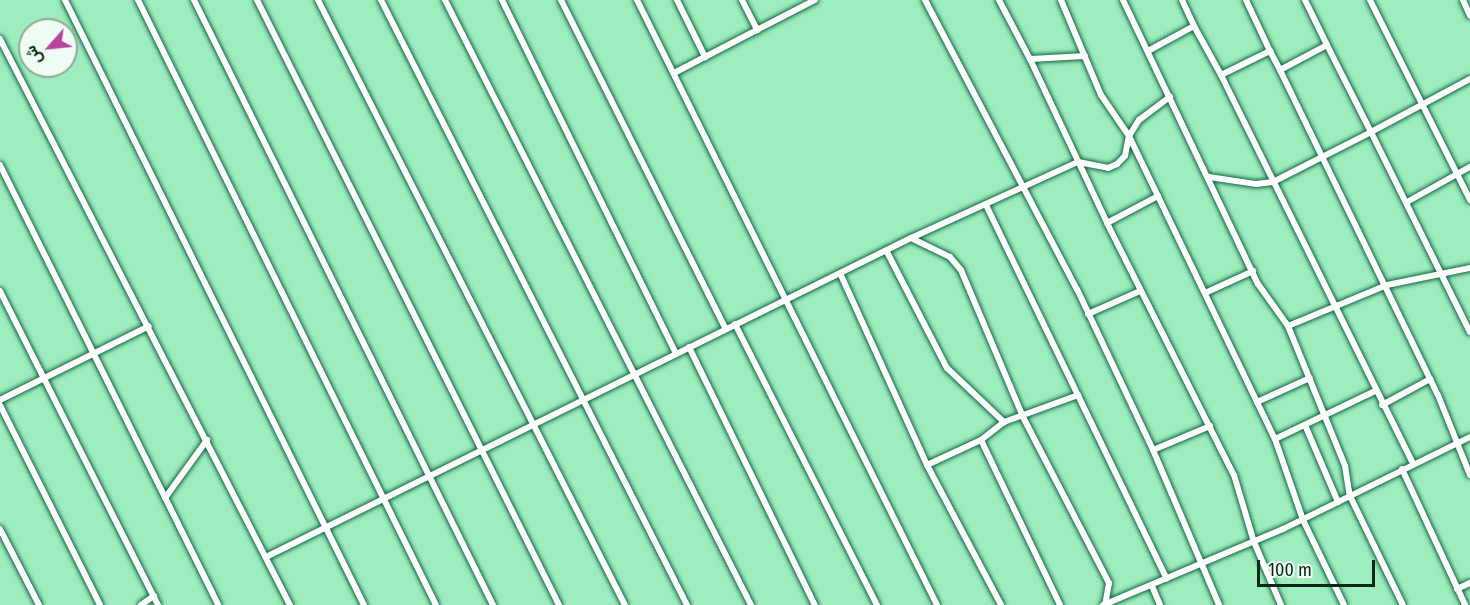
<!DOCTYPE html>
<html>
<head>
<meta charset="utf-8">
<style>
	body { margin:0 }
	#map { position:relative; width:1470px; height:605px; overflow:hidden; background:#9eedbe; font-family:"Fira Sans Condensed",Vazirmatn,sans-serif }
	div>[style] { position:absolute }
	.roads { filter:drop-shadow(0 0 2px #106840) drop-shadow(0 0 2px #106840) }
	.street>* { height:6px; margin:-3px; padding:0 3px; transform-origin:3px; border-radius:3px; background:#fff }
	span { translate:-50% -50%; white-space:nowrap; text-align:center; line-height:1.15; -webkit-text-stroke:6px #effef4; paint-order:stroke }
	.north { position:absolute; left:18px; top:18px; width:60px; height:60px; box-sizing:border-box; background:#effef4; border:2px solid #91a89b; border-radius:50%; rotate:243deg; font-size:16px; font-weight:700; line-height:24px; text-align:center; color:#052716 }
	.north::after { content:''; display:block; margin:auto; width:21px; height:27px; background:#b8459f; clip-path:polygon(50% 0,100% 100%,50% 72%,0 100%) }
	.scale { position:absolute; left:1257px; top:560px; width:118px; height:27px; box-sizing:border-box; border:3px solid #052716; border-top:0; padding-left:8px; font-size:18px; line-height:21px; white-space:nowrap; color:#052716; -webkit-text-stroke:4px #effef4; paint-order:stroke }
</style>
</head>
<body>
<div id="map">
	<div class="roads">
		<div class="street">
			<div style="left:65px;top:0;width:675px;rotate:63.7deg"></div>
			<div style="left:138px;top:0;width:674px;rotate:63.78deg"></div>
			<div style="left:194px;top:0;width:675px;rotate:63.7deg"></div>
			<div style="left:257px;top:0;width:676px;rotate:63.47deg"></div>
			<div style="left:318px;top:0;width:678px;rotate:63.1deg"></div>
			<div style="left:381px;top:0;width:678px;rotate:63.17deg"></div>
			<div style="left:445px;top:0;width:678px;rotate:63.17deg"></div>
			<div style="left:502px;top:0;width:394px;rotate:63.8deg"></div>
			<div style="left:561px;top:0;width:368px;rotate:63.4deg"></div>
			<div style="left:637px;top:0;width:675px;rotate:63.62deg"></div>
			<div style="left:677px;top:0;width:64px;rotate:63.8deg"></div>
			<div style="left:742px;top:0;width:34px;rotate:63deg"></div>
			<div style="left:925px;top:0;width:327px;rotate:62.3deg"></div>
			<div style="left:1077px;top:289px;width:178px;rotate:64.7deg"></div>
			<div style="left:1153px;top:450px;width:168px;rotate:66.9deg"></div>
			<div style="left:999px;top:0;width:67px;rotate:62.3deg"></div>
			<div style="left:1030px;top:59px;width:55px;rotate:-3.1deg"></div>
			<div style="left:1061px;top:0;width:103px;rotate:67.2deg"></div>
			<div style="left:1101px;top:95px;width:50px;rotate:55.7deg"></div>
			<div style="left:1129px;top:136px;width:336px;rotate:64.3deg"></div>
			<div style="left:1275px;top:439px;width:86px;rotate:70.9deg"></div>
			<div style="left:1303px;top:520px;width:94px;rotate:64.2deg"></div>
			<div style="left:1123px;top:0;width:314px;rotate:64.6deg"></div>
			<div style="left:1258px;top:284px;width:52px;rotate:54.5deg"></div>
			<div style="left:1288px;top:326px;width:151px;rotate:67.8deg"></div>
			<div style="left:1345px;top:466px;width:30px;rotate:81deg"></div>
			<div style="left:1350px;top:496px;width:121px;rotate:64.1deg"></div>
			<div style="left:1182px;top:0;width:29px;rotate:65deg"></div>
			<div style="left:1246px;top:0;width:56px;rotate:64.8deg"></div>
			<div style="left:1305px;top:0;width:50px;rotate:63.9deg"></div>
			<div style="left:1370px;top:0;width:224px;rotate:63.4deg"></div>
			<div style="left:1463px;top:0;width:17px;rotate:66deg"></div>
			<div style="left:0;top:39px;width:636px;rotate:62.87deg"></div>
			<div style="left:1148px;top:51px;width:52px;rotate:-28.5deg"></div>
			<div style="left:1194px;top:26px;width:56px;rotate:61.1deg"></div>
			<div style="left:1221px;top:75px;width:55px;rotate:-26.1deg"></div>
			<div style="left:1270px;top:51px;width:21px;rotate:62deg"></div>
			<div style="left:1280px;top:70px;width:53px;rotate:-28deg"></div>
			<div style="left:1327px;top:45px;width:97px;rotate:63.2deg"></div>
			<div style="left:1371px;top:132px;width:112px;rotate:-28.2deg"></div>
			<div style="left:1030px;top:59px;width:181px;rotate:64.8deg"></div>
			<div style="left:1107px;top:223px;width:282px;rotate:63.3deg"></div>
			<div style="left:1234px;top:475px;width:70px;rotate:73.4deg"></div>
			<div style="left:1254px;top:542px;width:69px;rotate:66.8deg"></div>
			<div style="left:1280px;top:70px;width:361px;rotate:64.1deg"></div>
			<div style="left:1438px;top:395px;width:86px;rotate:68.2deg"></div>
			<div style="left:674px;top:73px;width:159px;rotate:-27.4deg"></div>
			<div style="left:1221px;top:75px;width:434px;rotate:63.7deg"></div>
			<div style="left:0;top:165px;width:491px;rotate:63.6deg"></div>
			<div style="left:1209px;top:177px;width:48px;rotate:8.5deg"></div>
			<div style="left:1256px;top:184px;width:17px;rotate:-7deg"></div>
			<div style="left:1273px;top:182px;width:110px;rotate:-27deg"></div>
			<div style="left:1371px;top:132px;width:223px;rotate:63.7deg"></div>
			<div style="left:1407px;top:202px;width:72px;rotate:-29.1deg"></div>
			<div style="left:986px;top:205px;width:415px;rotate:64.2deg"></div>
			<div style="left:1107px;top:223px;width:58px;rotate:-27.9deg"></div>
			<div style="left:911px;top:238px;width:43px;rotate:26deg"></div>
			<div style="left:950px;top:257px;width:17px;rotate:50deg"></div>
			<div style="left:961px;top:270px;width:160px;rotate:67.1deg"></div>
			<div style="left:1023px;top:417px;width:187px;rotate:62.6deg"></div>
			<div style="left:1109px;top:583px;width:22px;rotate:100deg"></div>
			<div style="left:887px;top:252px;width:131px;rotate:62.7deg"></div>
			<div style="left:947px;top:368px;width:79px;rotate:43.5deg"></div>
			<div style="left:840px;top:273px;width:211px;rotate:65.6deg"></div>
			<div style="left:927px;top:465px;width:158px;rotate:62.1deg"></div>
			<div style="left:0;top:291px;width:352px;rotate:63.3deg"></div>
			<div style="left:1205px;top:293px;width:53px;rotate:-24.6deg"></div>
			<div style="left:1088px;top:314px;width:57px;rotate:-23.9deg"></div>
			<div style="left:735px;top:324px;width:315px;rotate:63.2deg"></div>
			<div style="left:1288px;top:326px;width:107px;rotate:-22.5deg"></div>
			<div style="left:1387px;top:285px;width:85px;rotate:-11.6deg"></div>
			<div style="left:689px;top:347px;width:287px;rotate:64deg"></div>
			<div style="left:0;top:400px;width:166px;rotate:-26.4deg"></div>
			<div style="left:1257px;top:402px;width:58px;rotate:-24.4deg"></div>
			<div style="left:0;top:405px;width:224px;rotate:63.4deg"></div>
			<div style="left:1382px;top:405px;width:55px;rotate:-28.4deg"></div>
			<div style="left:1305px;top:425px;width:84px;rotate:66.8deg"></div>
			<div style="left:1275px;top:439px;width:111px;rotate:-25.6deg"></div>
			<div style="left:981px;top:440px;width:183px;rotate:64.4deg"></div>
			<div style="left:1153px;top:450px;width:62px;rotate:-22.8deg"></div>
			<div style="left:927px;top:465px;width:60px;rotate:-24.8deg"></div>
			<div style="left:981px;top:440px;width:29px;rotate:-38deg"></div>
			<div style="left:1004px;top:422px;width:79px;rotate:-20deg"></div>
			<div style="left:1402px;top:469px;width:150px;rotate:65.1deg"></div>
			<div style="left:165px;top:498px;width:72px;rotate:-54.1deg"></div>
			<div style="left:0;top:529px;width:85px;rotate:62.8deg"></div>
			<div style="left:266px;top:557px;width:720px;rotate:-26.32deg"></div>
			<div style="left:911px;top:238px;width:183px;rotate:-24.5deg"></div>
			<div style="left:1078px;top:162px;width:31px;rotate:11deg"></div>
			<div style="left:1108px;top:168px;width:10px;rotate:-24deg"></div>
			<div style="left:1117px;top:164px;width:11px;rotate:-45deg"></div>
			<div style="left:1125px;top:156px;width:20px;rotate:-79deg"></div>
			<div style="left:1129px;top:136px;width:19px;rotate:-58deg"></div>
			<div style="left:1139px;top:120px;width:39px;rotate:-37deg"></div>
			<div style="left:1152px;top:586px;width:21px;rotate:67deg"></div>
			<div style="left:1457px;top:589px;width:14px;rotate:-25deg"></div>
			<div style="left:141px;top:605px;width:16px;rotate:-35deg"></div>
			<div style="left:1103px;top:605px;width:195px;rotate:-22.9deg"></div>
			<div style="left:1283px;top:529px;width:208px;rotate:-26.2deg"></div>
		</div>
	</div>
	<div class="north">ش</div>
	<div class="scale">100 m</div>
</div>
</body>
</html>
